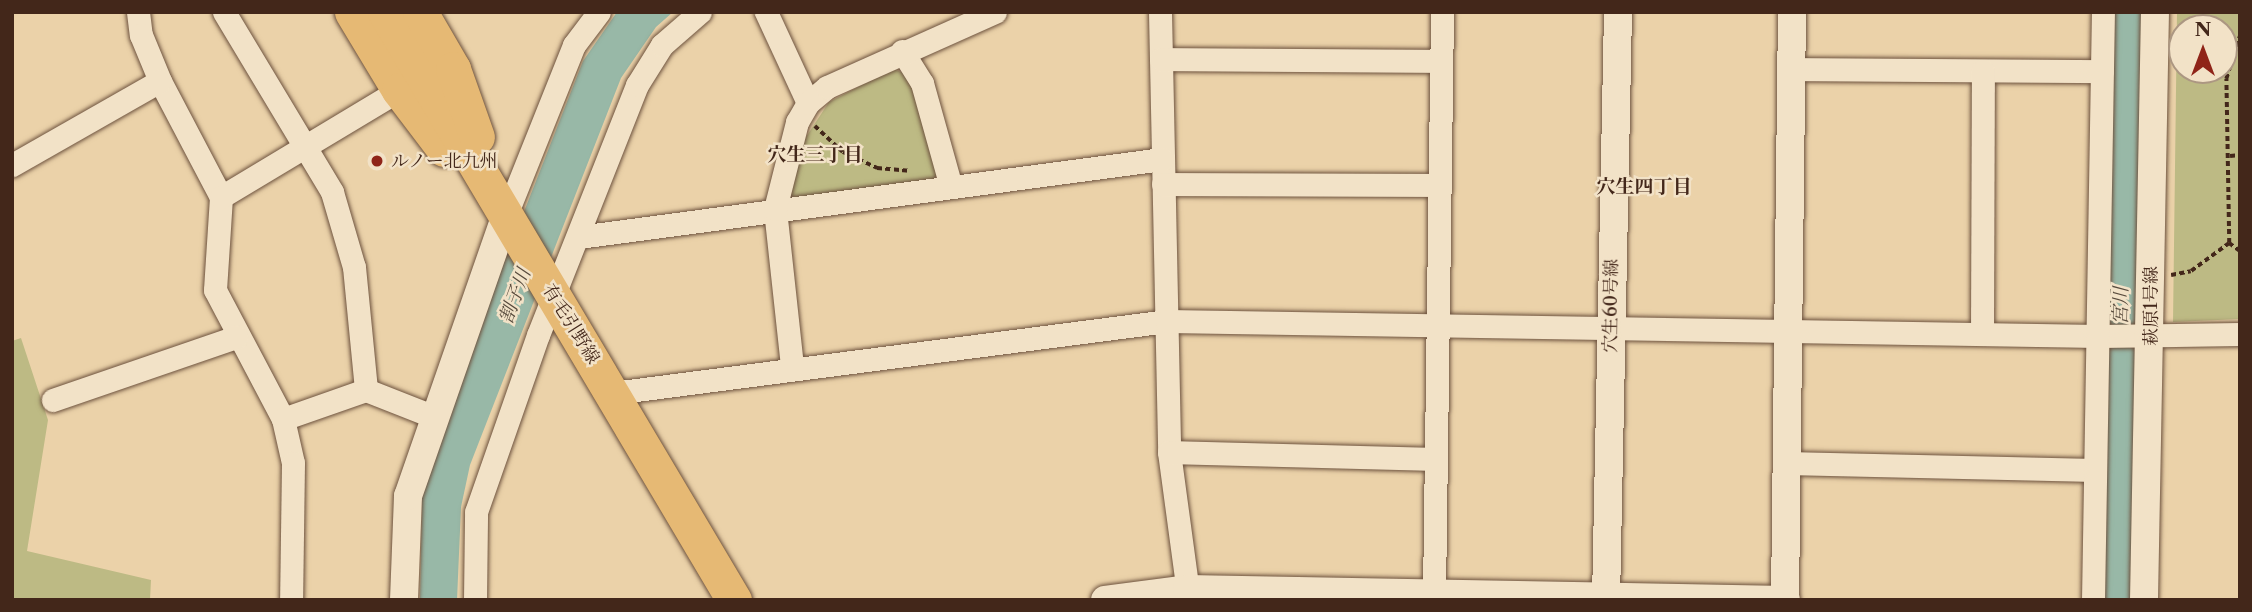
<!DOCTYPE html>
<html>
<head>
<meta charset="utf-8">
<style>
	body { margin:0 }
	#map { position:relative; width:2252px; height:612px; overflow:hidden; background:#ebd2a9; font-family:"Libre Caslon Text","Noto Serif JP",serif }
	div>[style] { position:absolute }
	.green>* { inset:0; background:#bdba84 }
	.water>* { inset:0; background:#98b8a7 }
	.river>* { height:33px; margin:-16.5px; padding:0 16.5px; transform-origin:16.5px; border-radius:16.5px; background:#98b8a7 }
	.path>* { height:3.5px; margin-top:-1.75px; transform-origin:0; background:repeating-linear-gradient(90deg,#43271a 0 5px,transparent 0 8.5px) }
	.roads { filter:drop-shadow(0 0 2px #6d523e) drop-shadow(0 0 2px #6d523e) }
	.minor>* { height:23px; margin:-11.5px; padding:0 11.5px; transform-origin:11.5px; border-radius:11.5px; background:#f2e2c7 }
	.tertiary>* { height:28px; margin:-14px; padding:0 14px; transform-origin:14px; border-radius:14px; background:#f2e2c7 }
	.primary>* { height:35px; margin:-17.5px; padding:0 17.5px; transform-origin:17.5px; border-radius:17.5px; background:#e6b974 }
	.dots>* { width:19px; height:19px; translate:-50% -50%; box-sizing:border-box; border:4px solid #f2e2c7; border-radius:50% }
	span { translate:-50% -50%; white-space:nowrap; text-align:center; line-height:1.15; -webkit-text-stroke:5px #f2e2c7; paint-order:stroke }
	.poi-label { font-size:18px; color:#43271a }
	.left { translate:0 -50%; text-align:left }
	.street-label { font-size:18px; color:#43271a }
	.neighbourhood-label { font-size:19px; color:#43271a; font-weight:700 }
	.water-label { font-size:19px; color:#584b3d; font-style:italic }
	.frame { position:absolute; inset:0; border:14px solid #43271a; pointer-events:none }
	.north { position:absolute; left:2168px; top:14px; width:70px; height:70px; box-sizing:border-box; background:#f2e2c7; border:2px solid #ac9782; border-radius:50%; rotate:0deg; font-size:19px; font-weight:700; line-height:28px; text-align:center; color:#43271a }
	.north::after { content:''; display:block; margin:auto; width:24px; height:32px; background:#8f2418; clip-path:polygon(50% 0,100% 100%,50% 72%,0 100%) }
</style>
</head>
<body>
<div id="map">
	<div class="green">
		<div style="clip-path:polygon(evenodd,2177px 12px,2240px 12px,2240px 319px,2173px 322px,2177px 12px,2182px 28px,2224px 28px,2224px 70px,2182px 70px,2182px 28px)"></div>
		<div style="clip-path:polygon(893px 69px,904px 73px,924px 106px,941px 172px,933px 179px,794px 198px,788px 192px,806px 137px,829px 102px)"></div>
		<div style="clip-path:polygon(21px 338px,48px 420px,27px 551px,151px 580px,150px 600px,12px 600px,12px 341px)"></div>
	</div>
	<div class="water">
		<div style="clip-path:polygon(617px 12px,673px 12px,656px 27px,621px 78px,470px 465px,461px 507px,457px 600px,420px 600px,422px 496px,500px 273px,583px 61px)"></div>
	</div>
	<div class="river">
		<div style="left:2116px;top:600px;width:588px;rotate:-89.03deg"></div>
	</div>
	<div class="path">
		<div style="left:815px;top:126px;width:38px;rotate:43deg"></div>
		<div style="left:843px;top:152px;width:38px;rotate:25deg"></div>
		<div style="left:877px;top:168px;width:32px;rotate:5deg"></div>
		<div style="left:2230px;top:156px;width:10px;rotate:-6deg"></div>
		<div style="left:2229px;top:243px;width:14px;rotate:36deg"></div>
		<div style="left:2171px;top:275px;width:20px;rotate:-11deg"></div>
		<div style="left:2191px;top:271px;width:47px;rotate:-36.4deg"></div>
		<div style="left:2229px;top:243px;width:164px;rotate:-91deg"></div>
		<div style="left:2226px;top:79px;width:46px;rotate:-72.3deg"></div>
	</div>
	<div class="roads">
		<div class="minor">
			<div style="left:138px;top:12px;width:23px;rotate:83deg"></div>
			<div style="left:141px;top:35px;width:50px;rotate:67.6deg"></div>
			<div style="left:160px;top:81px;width:131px;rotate:62.3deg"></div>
			<div style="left:221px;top:197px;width:93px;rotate:93.7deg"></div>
			<div style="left:215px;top:290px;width:146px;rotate:62.2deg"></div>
			<div style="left:283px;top:419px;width:45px;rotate:77.2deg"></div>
			<div style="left:293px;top:463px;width:137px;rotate:90.8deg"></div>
			<div style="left:224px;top:12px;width:210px;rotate:59deg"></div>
			<div style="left:332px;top:192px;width:78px;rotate:73.7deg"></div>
			<div style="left:354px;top:267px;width:124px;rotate:84.4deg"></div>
			<div style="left:766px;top:12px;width:100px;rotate:65.2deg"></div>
			<div style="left:1160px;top:12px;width:440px;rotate:88.8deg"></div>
			<div style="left:1169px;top:452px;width:149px;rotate:82.3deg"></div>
			<div style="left:902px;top:51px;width:38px;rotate:58deg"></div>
			<div style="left:922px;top:83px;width:108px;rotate:74.4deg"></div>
			<div style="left:1161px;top:59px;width:279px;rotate:0.4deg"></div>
			<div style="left:1793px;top:69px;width:309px;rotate:0.4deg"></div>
			<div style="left:12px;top:165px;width:170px;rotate:-29.6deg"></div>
			<div style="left:1163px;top:184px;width:275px;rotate:0.2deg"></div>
			<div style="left:221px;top:197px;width:208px;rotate:-31deg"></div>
			<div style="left:506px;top:215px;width:183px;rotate:-68.2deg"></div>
			<div style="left:574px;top:45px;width:41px;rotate:-52.9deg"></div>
			<div style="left:579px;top:237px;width:588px;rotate:-7.62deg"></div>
			<div style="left:1982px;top:334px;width:263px;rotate:-89.8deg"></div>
			<div style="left:792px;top:366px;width:158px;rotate:-96.2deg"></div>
			<div style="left:775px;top:209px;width:90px;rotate:-75.8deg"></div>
			<div style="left:797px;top:122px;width:22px;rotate:-60deg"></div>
			<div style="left:808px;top:103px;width:25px;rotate:-40deg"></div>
			<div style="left:827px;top:87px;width:184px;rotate:-24.1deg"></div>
			<div style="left:613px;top:393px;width:559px;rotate:-7.4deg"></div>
			<div style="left:1167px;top:321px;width:932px;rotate:0.92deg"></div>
			<div style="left:2099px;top:336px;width:141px;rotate:-0.8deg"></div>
			<div style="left:53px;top:400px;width:194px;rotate:-19deg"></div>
			<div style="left:283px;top:419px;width:88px;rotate:-19.3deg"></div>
			<div style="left:366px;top:390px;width:71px;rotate:21.5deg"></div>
			<div style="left:1169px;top:452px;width:266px;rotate:1.5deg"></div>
			<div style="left:1786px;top:463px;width:309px;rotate:1.3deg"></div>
			<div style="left:1434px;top:594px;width:582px;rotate:-89.21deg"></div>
			<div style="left:475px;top:600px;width:88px;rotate:-89.3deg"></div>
			<div style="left:476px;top:512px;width:188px;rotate:-70.7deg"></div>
			<div style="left:538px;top:335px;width:269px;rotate:-68.4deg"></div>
			<div style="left:637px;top:85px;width:47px;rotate:-58deg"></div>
			<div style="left:662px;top:45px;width:50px;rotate:-41deg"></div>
			<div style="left:2093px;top:600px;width:588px;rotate:-89.03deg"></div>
		</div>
		<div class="tertiary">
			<div style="left:404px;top:600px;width:104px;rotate:-87.8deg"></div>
			<div style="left:408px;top:496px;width:298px;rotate:-70.8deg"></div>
			<div style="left:1105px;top:600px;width:83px;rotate:-7.6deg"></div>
			<div style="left:1187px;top:589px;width:599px;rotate:1.05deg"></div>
			<div style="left:1606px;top:600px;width:588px;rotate:-88.83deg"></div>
			<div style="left:1785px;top:600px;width:588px;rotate:-89.32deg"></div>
			<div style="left:2144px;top:600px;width:588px;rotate:-88.93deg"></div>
		</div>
		<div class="primary">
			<div style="left:352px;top:12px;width:91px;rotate:58.9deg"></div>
			<div style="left:399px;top:90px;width:74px;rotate:52.7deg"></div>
			<div style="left:385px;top:12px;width:684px;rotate:59.31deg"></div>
			<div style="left:420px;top:12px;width:66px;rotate:59.9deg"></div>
			<div style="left:453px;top:69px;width:72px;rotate:70.6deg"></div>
		</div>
	</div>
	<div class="dots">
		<div style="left:377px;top:161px;background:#8f2418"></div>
	</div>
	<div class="poi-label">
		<span class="left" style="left:391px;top:161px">ルノー北九州</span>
	</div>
	<div class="street-label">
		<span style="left:1611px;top:306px;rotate:-89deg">穴生60号線</span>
		<span style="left:2151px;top:306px;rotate:-90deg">萩原1号線</span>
		<span style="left:571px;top:324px;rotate:58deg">有毛引野線</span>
	</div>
	<div class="neighbourhood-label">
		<span style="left:815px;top:155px">穴生三丁目</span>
		<span style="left:1644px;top:187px">穴生四丁目</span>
	</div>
	<div class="water-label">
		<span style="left:515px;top:296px;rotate:-70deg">割子川</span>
		<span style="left:2121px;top:306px;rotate:-89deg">宮川</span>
	</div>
	<div class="frame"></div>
	<div class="north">N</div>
</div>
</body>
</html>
